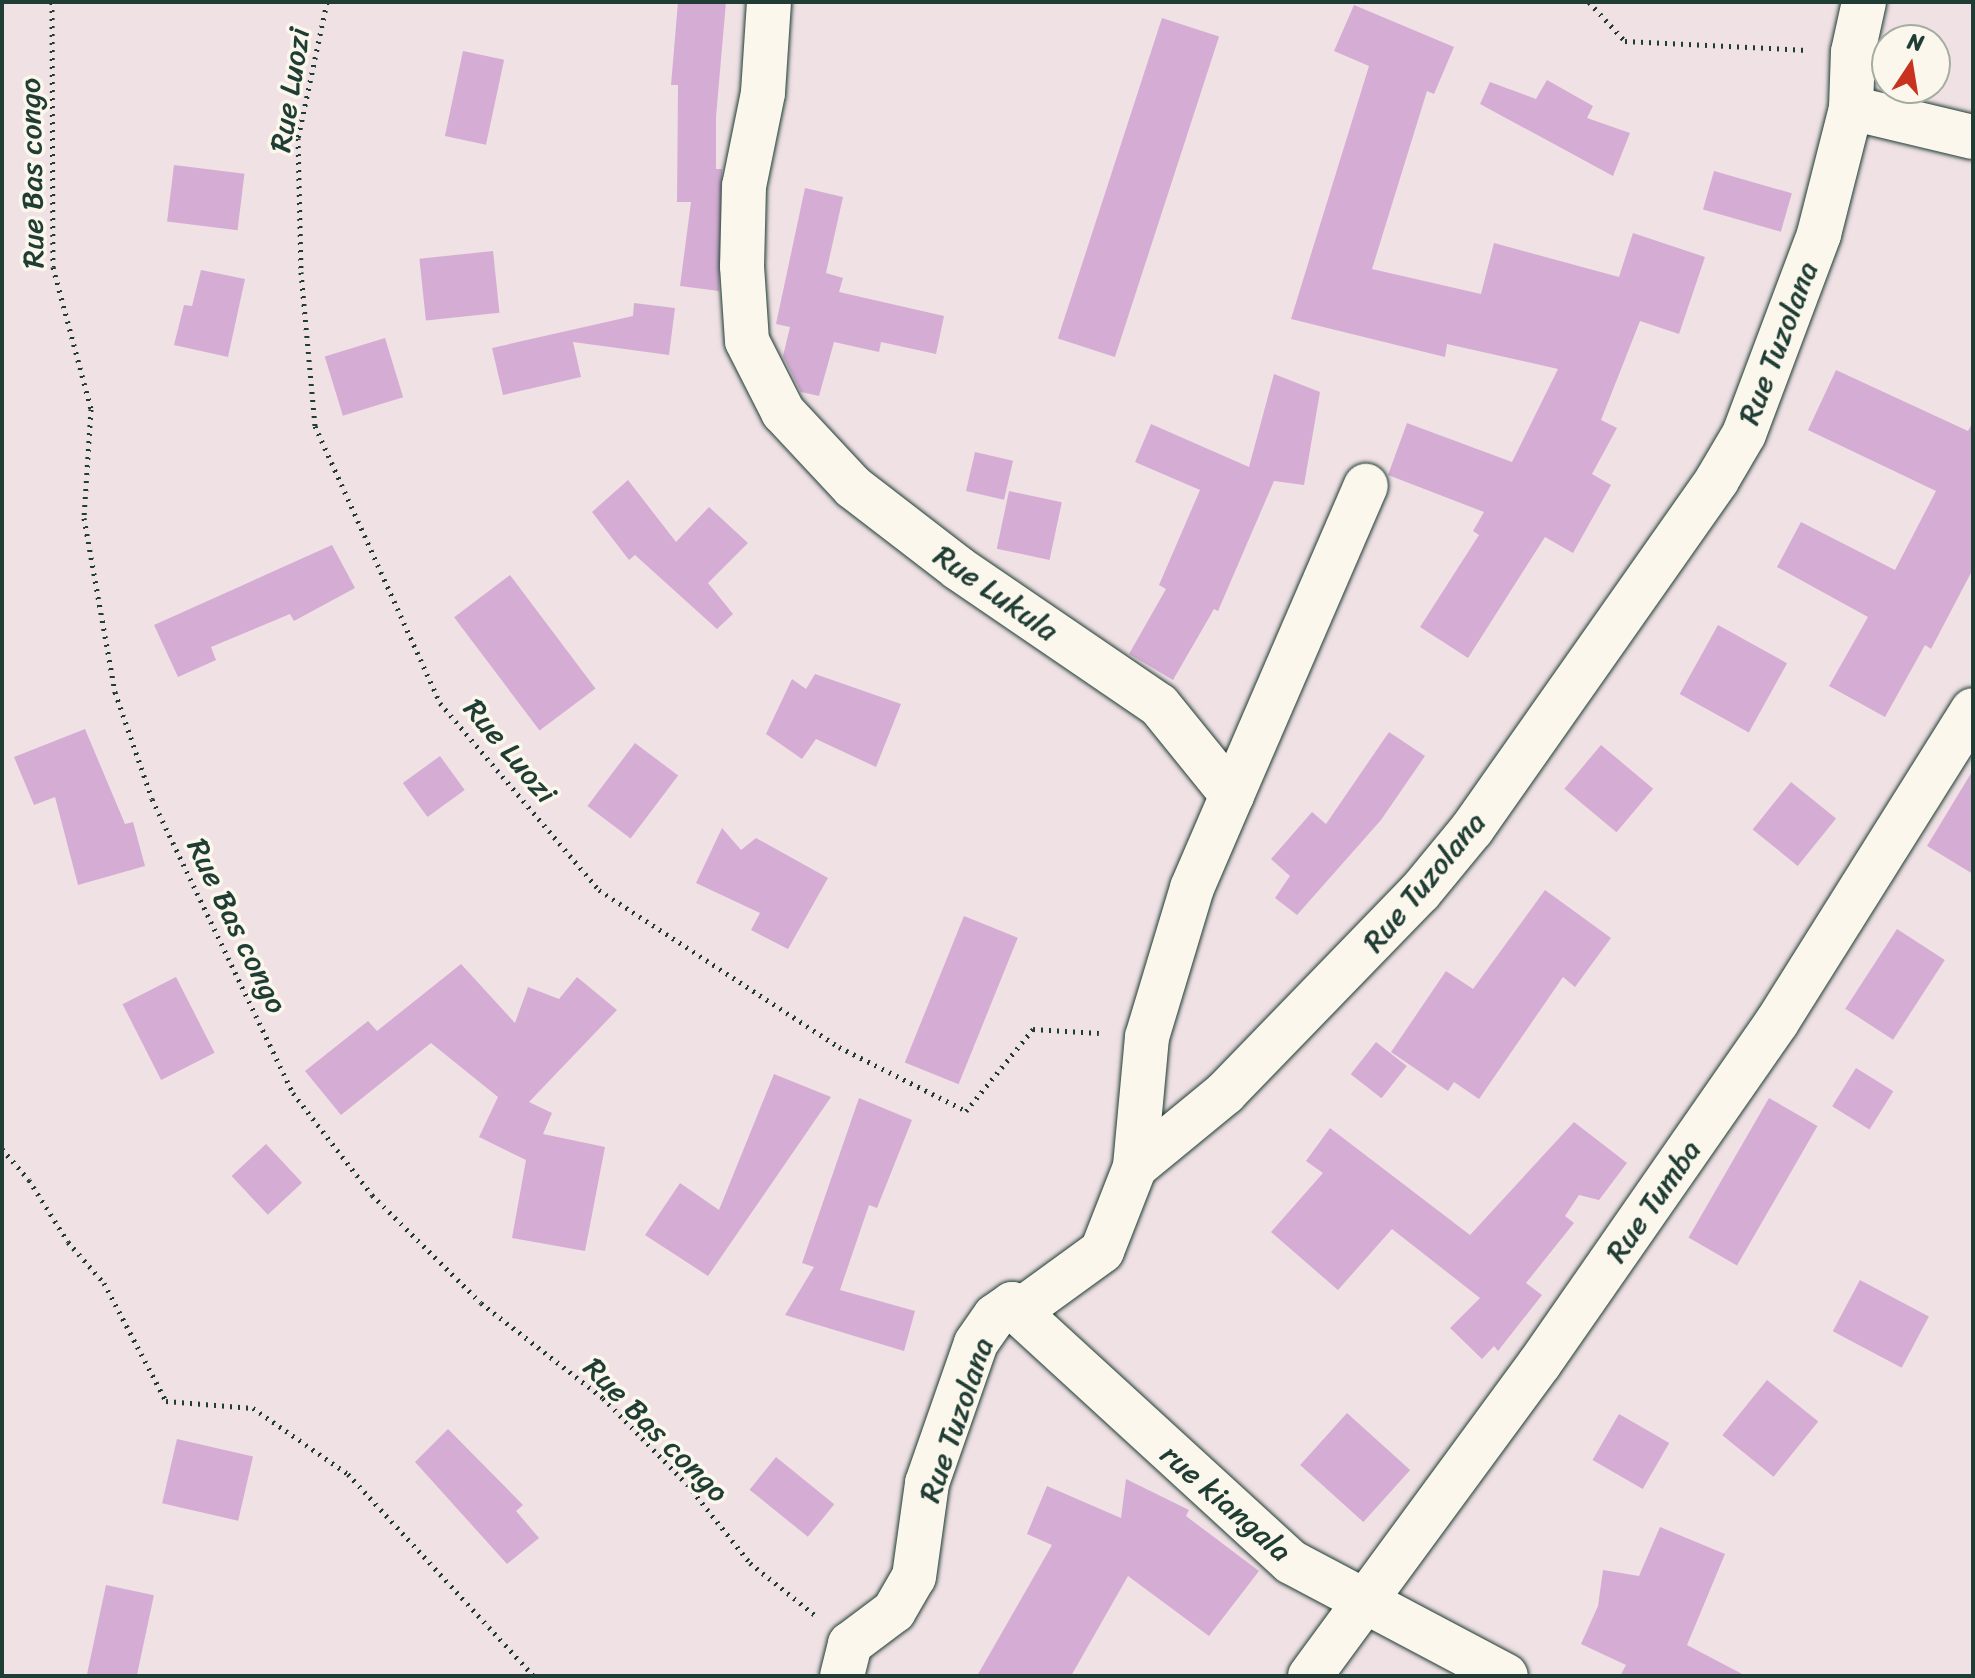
<!DOCTYPE html>
<html>
<head>
<meta charset="utf-8">
<style>
	body { margin:0 }
	#map { position:relative; width:1975px; height:1678px; overflow:hidden; background:#f0e1e5; font-family:Sriracha,sans-serif }
	div>[style] { position:absolute }
	.building>* { inset:0; background:#d5add4; transform-origin:0 0 }
	.path>* { height:5px; margin-top:-2.5px; transform-origin:0; background:repeating-linear-gradient(90deg,#1f3d34 0 2px,transparent 0 8px) }
	.roads { filter:drop-shadow(0 0 2px #1f3d34) drop-shadow(0 0 2px #1f3d34) }
	.minor>* { height:44px; margin:-22px; padding:0 22px; transform-origin:22px; border-radius:22px; background:#fbf7ec }
	span { translate:-50% -50%; white-space:nowrap; text-align:center; line-height:1.15; -webkit-text-stroke:7px #fbf7ec; paint-order:stroke }
	.street-label { font-size:30px; color:#1f3d34 }
	.frame { position:absolute; inset:0; border:4px solid #1f3d34; pointer-events:none }
	.north { position:absolute; left:1871px; top:24px; width:80px; height:80px; box-sizing:border-box; background:#fbf7ec; border:2px solid #a3ada2; border-radius:50%; rotate:12deg; font-size:22px; font-weight:700; line-height:32px; text-align:center; color:#1f3d34 }
	.north::after { content:''; display:block; margin:auto; width:28px; height:36px; background:#c8321e; clip-path:polygon(50% 0,100% 100%,50% 72%,0 100%) }
</style>
</head>
<body>
<div id="map">
	<div class="building">
		<div style="clip-path:polygon(678px 2px,726px 2px,716px 117px,716px 169px,722px 169px,719px 291px,680px 286px,691px 202px,677px 202px,678px 85px,671px 85px)"></div>
		<div style="clip-path:polygon(1354px 5px,1454px 47px,1434px 94px,1427px 91px,1372px 269px,1481px 294px,1494px 243px,1619px 277px,1633px 233px,1705px 257px,1679px 334px,1640px 321px,1601px 420px,1617px 428px,1592px 474px,1611px 485px,1573px 553px,1545px 537px,1468px 658px,1420px 627px,1479px 535px,1473px 531px,1484px 512px,1388px 475px,1407px 423px,1512px 462px,1558px 369px,1447px 344px,1445px 357px,1291px 319px,1369px 66px,1334px 51px)"></div>
		<div style="left:1162px;top:18px;width:60px;height:337px;rotate:18deg"></div>
		<div style="left:463px;top:51px;width:42px;height:87px;rotate:12deg"></div>
		<div style="clip-path:polygon(1547px 80px,1593px 106px,1587px 118px,1630px 133px,1613px 176px,1480px 104px,1490px 82px,1536px 99px)"></div>
		<div style="left:174px;top:165px;width:71px;height:57px;rotate:7deg"></div>
		<div style="left:1714px;top:171px;width:81px;height:40px;rotate:16deg"></div>
		<div style="clip-path:polygon(805px 188px,843px 197px,826px 273px,843px 278px,839px 292px,944px 316px,936px 354px,881px 342px,879px 352px,834px 342px,819px 396px,801px 392px,783px 356px,790px 327px,776px 324px)"></div>
		<div style="left:493px;top:251px;width:62px;height:74px;rotate:84deg"></div>
		<div style="clip-path:polygon(201px 270px,245px 279px,228px 357px,174px 345px,184px 305px,192px 306px)"></div>
		<div style="clip-path:polygon(634px 303px,675px 308px,669px 355px,573px 342px,581px 377px,503px 395px,492px 348px,633px 316px)"></div>
		<div style="left:385px;top:338px;width:62px;height:63px;rotate:73deg"></div>
		<div style="clip-path:polygon(1836px 370px,1968px 431px,1973px 422px,1973px 569px,1931px 649px,1925px 645px,1885px 717px,1829px 686px,1868px 617px,1777px 567px,1801px 522px,1895px 570px,1936px 491px,1808px 430px)"></div>
		<div style="clip-path:polygon(1274px 374px,1320px 392px,1304px 485px,1274px 481px,1218px 611px,1214px 609px,1173px 680px,1129px 654px,1166px 589px,1159px 585px,1200px 490px,1135px 462px,1151px 424px,1249px 467px)"></div>
		<div style="left:975px;top:452px;width:39px;height:40px;rotate:13deg"></div>
		<div style="clip-path:polygon(628px 480px,676px 542px,709px 507px,748px 543px,708px 583px,733px 614px,717px 629px,635px 555px,629px 560px,592px 512px)"></div>
		<div style="left:1009px;top:491px;width:54px;height:59px;rotate:12deg"></div>
		<div style="clip-path:polygon(332px 545px,355px 588px,294px 621px,290px 614px,211px 647px,216px 660px,178px 677px,154px 625px)"></div>
		<div style="left:510px;top:575px;width:142px;height:70px;rotate:53deg"></div>
		<div style="left:1718px;top:625px;width:79px;height:79px;rotate:29deg"></div>
		<div style="clip-path:polygon(815px 674px,901px 704px,876px 767px,816px 739px,802px 759px,766px 734px,792px 679px,806px 689px)"></div>
		<div style="clip-path:polygon(85px 729px,125px 824px,133px 822px,145px 866px,78px 885px,55px 797px,34px 805px,14px 757px)"></div>
		<div style="clip-path:polygon(1389px 732px,1425px 756px,1381px 820px,1297px 915px,1275px 898px,1290px 876px,1271px 859px,1312px 812px,1326px 824px)"></div>
		<div style="left:635px;top:743px;width:54px;height:79px;rotate:37deg"></div>
		<div style="left:1601px;top:745px;width:68px;height:57px;rotate:40deg"></div>
		<div style="left:440px;top:756px;width:42px;height:46px;rotate:54deg"></div>
		<div style="clip-path:polygon(1973px 770px,1973px 874px,1927px 846px)"></div>
		<div style="left:1791px;top:782px;width:58px;height:61px;rotate:39deg"></div>
		<div style="clip-path:polygon(722px 828px,741px 850px,756px 838px,828px 878px,788px 949px,751px 930px,760px 913px,696px 883px)"></div>
		<div style="clip-path:polygon(1545px 890px,1611px 938px,1575px 987px,1563px 977px,1479px 1099px,1454px 1082px,1448px 1091px,1391px 1052px,1446px 971px,1473px 989px)"></div>
		<div style="left:964px;top:916px;width:58px;height:158px;rotate:22deg"></div>
		<div style="left:1897px;top:929px;width:57px;height:95px;rotate:33deg"></div>
		<div style="clip-path:polygon(461px 964px,515px 1023px,528px 987px,559px 999px,577px 977px,617px 1010px,529px 1102px,552px 1113px,543px 1134px,605px 1147px,585px 1251px,512px 1238px,526px 1160px,479px 1137px,498px 1097px,431px 1043px,341px 1115px,305px 1071px,368px 1021px,377px 1031px)"></div>
		<div style="left:176px;top:977px;width:85px;height:60px;rotate:63deg"></div>
		<div style="left:1376px;top:1042px;width:39px;height:41px;rotate:38deg"></div>
		<div style="left:1856px;top:1068px;width:44px;height:45px;rotate:32deg"></div>
		<div style="clip-path:polygon(774px 1074px,831px 1097px,708px 1276px,645px 1235px,680px 1183px,719px 1210px)"></div>
		<div style="clip-path:polygon(859px 1098px,912px 1120px,877px 1208px,869px 1205px,840px 1290px,915px 1311px,904px 1351px,785px 1315px,814px 1267px,802px 1263px)"></div>
		<div style="left:1769px;top:1098px;width:56px;height:161px;rotate:30deg"></div>
		<div style="clip-path:polygon(1574px 1122px,1627px 1163px,1599px 1200px,1579px 1195px,1565px 1216px,1574px 1223px,1526px 1283px,1542px 1295px,1498px 1351px,1494px 1346px,1482px 1359px,1450px 1328px,1480px 1298px,1392px 1229px,1338px 1290px,1271px 1232px,1323px 1173px,1306px 1161px,1330px 1128px,1470px 1235px)"></div>
		<div style="left:266px;top:1144px;width:53px;height:47px;rotate:47deg"></div>
		<div style="left:1860px;top:1280px;width:78px;height:58px;rotate:28deg"></div>
		<div style="left:1767px;top:1380px;width:66px;height:71px;rotate:39deg"></div>
		<div style="left:1347px;top:1413px;width:85px;height:70px;rotate:42deg"></div>
		<div style="left:1619px;top:1414px;width:58px;height:53px;rotate:30deg"></div>
		<div style="clip-path:polygon(448px 1429px,523px 1505px,516px 1511px,539px 1538px,507px 1564px,415px 1462px)"></div>
		<div style="left:177px;top:1439px;width:78px;height:66px;rotate:13deg"></div>
		<div style="left:776px;top:1457px;width:75px;height:42px;rotate:39deg"></div>
		<div style="clip-path:polygon(1126px 1479px,1189px 1510px,1186px 1516px,1259px 1571px,1209px 1636px,1128px 1576px,1071px 1676px,977px 1676px,1052px 1545px,1027px 1534px,1047px 1486px,1121px 1518px)"></div>
		<div style="clip-path:polygon(1660px 1527px,1725px 1554px,1687px 1645px,1746px 1676px,1620px 1676px,1626px 1665px,1581px 1644px,1598px 1606px,1603px 1570px,1639px 1576px)"></div>
		<div style="left:106px;top:1585px;width:49px;height:93px;rotate:12deg"></div>
	</div>
	<div class="path">
		<div style="left:52px;top:2px;width:265px;rotate:89.8deg"></div>
		<div style="left:53px;top:267px;width:147px;rotate:75deg"></div>
		<div style="left:91px;top:409px;width:109px;rotate:93.7deg"></div>
		<div style="left:84px;top:518px;width:177px;rotate:79.9deg"></div>
		<div style="left:115px;top:692px;width:113px;rotate:70.9deg"></div>
		<div style="left:152px;top:799px;width:326px;rotate:64.4deg"></div>
		<div style="left:293px;top:1093px;width:129px;rotate:52.2deg"></div>
		<div style="left:372px;top:1195px;width:153px;rotate:44.7deg"></div>
		<div style="left:481px;top:1303px;width:155px;rotate:37.9deg"></div>
		<div style="left:603px;top:1398px;width:120px;rotate:45.7deg"></div>
		<div style="left:687px;top:1484px;width:101px;rotate:51.4deg"></div>
		<div style="left:750px;top:1563px;width:83px;rotate:38.7deg"></div>
		<div style="left:327px;top:2px;width:139px;rotate:102deg"></div>
		<div style="left:298px;top:138px;width:134px;rotate:88.7deg"></div>
		<div style="left:301px;top:272px;width:155px;rotate:84.8deg"></div>
		<div style="left:315px;top:426px;width:304px;rotate:65.7deg"></div>
		<div style="left:440px;top:703px;width:245px;rotate:49.6deg"></div>
		<div style="left:599px;top:890px;width:287px;rotate:33.2deg"></div>
		<div style="left:839px;top:1047px;width:142px;rotate:26.7deg"></div>
		<div style="left:966px;top:1111px;width:106px;rotate:-50.7deg"></div>
		<div style="left:1033px;top:1029px;width:66px;rotate:3.5deg"></div>
		<div style="left:1589px;top:2px;width:53px;rotate:47.3deg"></div>
		<div style="left:1625px;top:41px;width:182px;rotate:2.8deg"></div>
		<div style="left:2px;top:1149px;width:41px;rotate:48.9deg"></div>
		<div style="left:29px;top:1180px;width:73px;rotate:57.8deg"></div>
		<div style="left:68px;top:1242px;width:55px;rotate:48.7deg"></div>
		<div style="left:104px;top:1283px;width:133px;rotate:62.3deg"></div>
		<div style="left:166px;top:1401px;width:87px;rotate:4.6deg"></div>
		<div style="left:253px;top:1408px;width:116px;rotate:34.8deg"></div>
		<div style="left:348px;top:1474px;width:275px;rotate:47.4deg"></div>
	</div>
	<div class="roads">
		<div class="minor">
			<div style="left:769px;top:2px;width:91px;rotate:93.8deg"></div>
			<div style="left:763px;top:93px;width:95px;rotate:101.5deg"></div>
			<div style="left:744px;top:186px;width:80px;rotate:91.4deg"></div>
			<div style="left:742px;top:266px;width:75px;rotate:86.2deg"></div>
			<div style="left:747px;top:341px;width:80px;rotate:63.1deg"></div>
			<div style="left:783px;top:412px;width:103px;rotate:47deg"></div>
			<div style="left:853px;top:487px;width:133px;rotate:37.6deg"></div>
			<div style="left:958px;top:568px;width:243px;rotate:34.3deg"></div>
			<div style="left:1159px;top:705px;width:116px;rotate:51deg"></div>
			<div style="left:1232px;top:795px;width:101px;rotate:113.3deg"></div>
			<div style="left:1192px;top:888px;width:156px;rotate:106.8deg"></div>
			<div style="left:1147px;top:1037px;width:131px;rotate:95.3deg"></div>
			<div style="left:1851px;top:108px;width:125px;rotate:13.4deg"></div>
			<div style="left:1232px;top:795px;width:337px;rotate:-66.6deg"></div>
			<div style="left:1018px;top:1312px;width:370px;rotate:42.5deg"></div>
			<div style="left:1291px;top:1562px;width:243px;rotate:27.9deg"></div>
			<div style="left:842px;top:1676px;width:33px;rotate:-76deg"></div>
			<div style="left:850px;top:1644px;width:55px;rotate:-36.9deg"></div>
			<div style="left:894px;top:1611px;width:39px;rotate:-60deg"></div>
			<div style="left:914px;top:1577px;width:95px;rotate:-82.1deg"></div>
			<div style="left:927px;top:1483px;width:148px;rotate:-70.7deg"></div>
			<div style="left:976px;top:1343px;width:33px;rotate:-55deg"></div>
			<div style="left:995px;top:1316px;width:21px;rotate:-35deg"></div>
			<div style="left:1012px;top:1304px;width:10px;rotate:53deg"></div>
			<div style="left:1018px;top:1312px;width:104px;rotate:-36deg"></div>
			<div style="left:1102px;top:1251px;width:90px;rotate:-68.6deg"></div>
			<div style="left:1135px;top:1167px;width:117px;rotate:-39.4deg"></div>
			<div style="left:1225px;top:1093px;width:280px;rotate:-45.9deg"></div>
			<div style="left:1420px;top:892px;width:82px;rotate:-50.5deg"></div>
			<div style="left:1472px;top:829px;width:426px;rotate:-54.9deg"></div>
			<div style="left:1717px;top:480px;width:53px;rotate:-59.6deg"></div>
			<div style="left:1744px;top:434px;width:214px;rotate:-69.4deg"></div>
			<div style="left:1819px;top:234px;width:130px;rotate:-75.7deg"></div>
			<div style="left:1851px;top:108px;width:56px;rotate:-88deg"></div>
			<div style="left:1853px;top:52px;width:51px;rotate:-77.6deg"></div>
			<div style="left:1310px;top:1676px;width:388px;rotate:-53.7deg"></div>
			<div style="left:1540px;top:1363px;width:415px;rotate:-55.2deg"></div>
			<div style="left:1777px;top:1022px;width:368px;rotate:-57.9deg"></div>
		</div>
	</div>
	<div class="street-label">
		<span style="left:290px;top:90px;rotate:-81deg">Rue Luozi</span>
		<span style="left:32px;top:173px;rotate:-91deg">Rue Bas congo</span>
		<span style="left:1778px;top:343px;rotate:-69deg">Rue Tuzolana</span>
		<span style="left:996px;top:593px;rotate:35deg">Rue Lukula</span>
		<span style="left:510px;top:751px;rotate:50deg">Rue Luozi</span>
		<span style="left:1424px;top:882px;rotate:-50deg">Rue Tuzolana</span>
		<span style="left:237px;top:926px;rotate:64deg">Rue Bas congo</span>
		<span style="left:1653px;top:1201px;rotate:-55deg">Rue Tumba</span>
		<span style="left:956px;top:1420px;rotate:-71deg">Rue Tuzolana</span>
		<span style="left:656px;top:1430px;rotate:45deg">Rue Bas congo</span>
		<span style="left:1226px;top:1503px;rotate:41deg">rue kiangala</span>
	</div>
	<div class="frame"></div>
	<div class="north">N</div>
</div>
</body>
</html>
